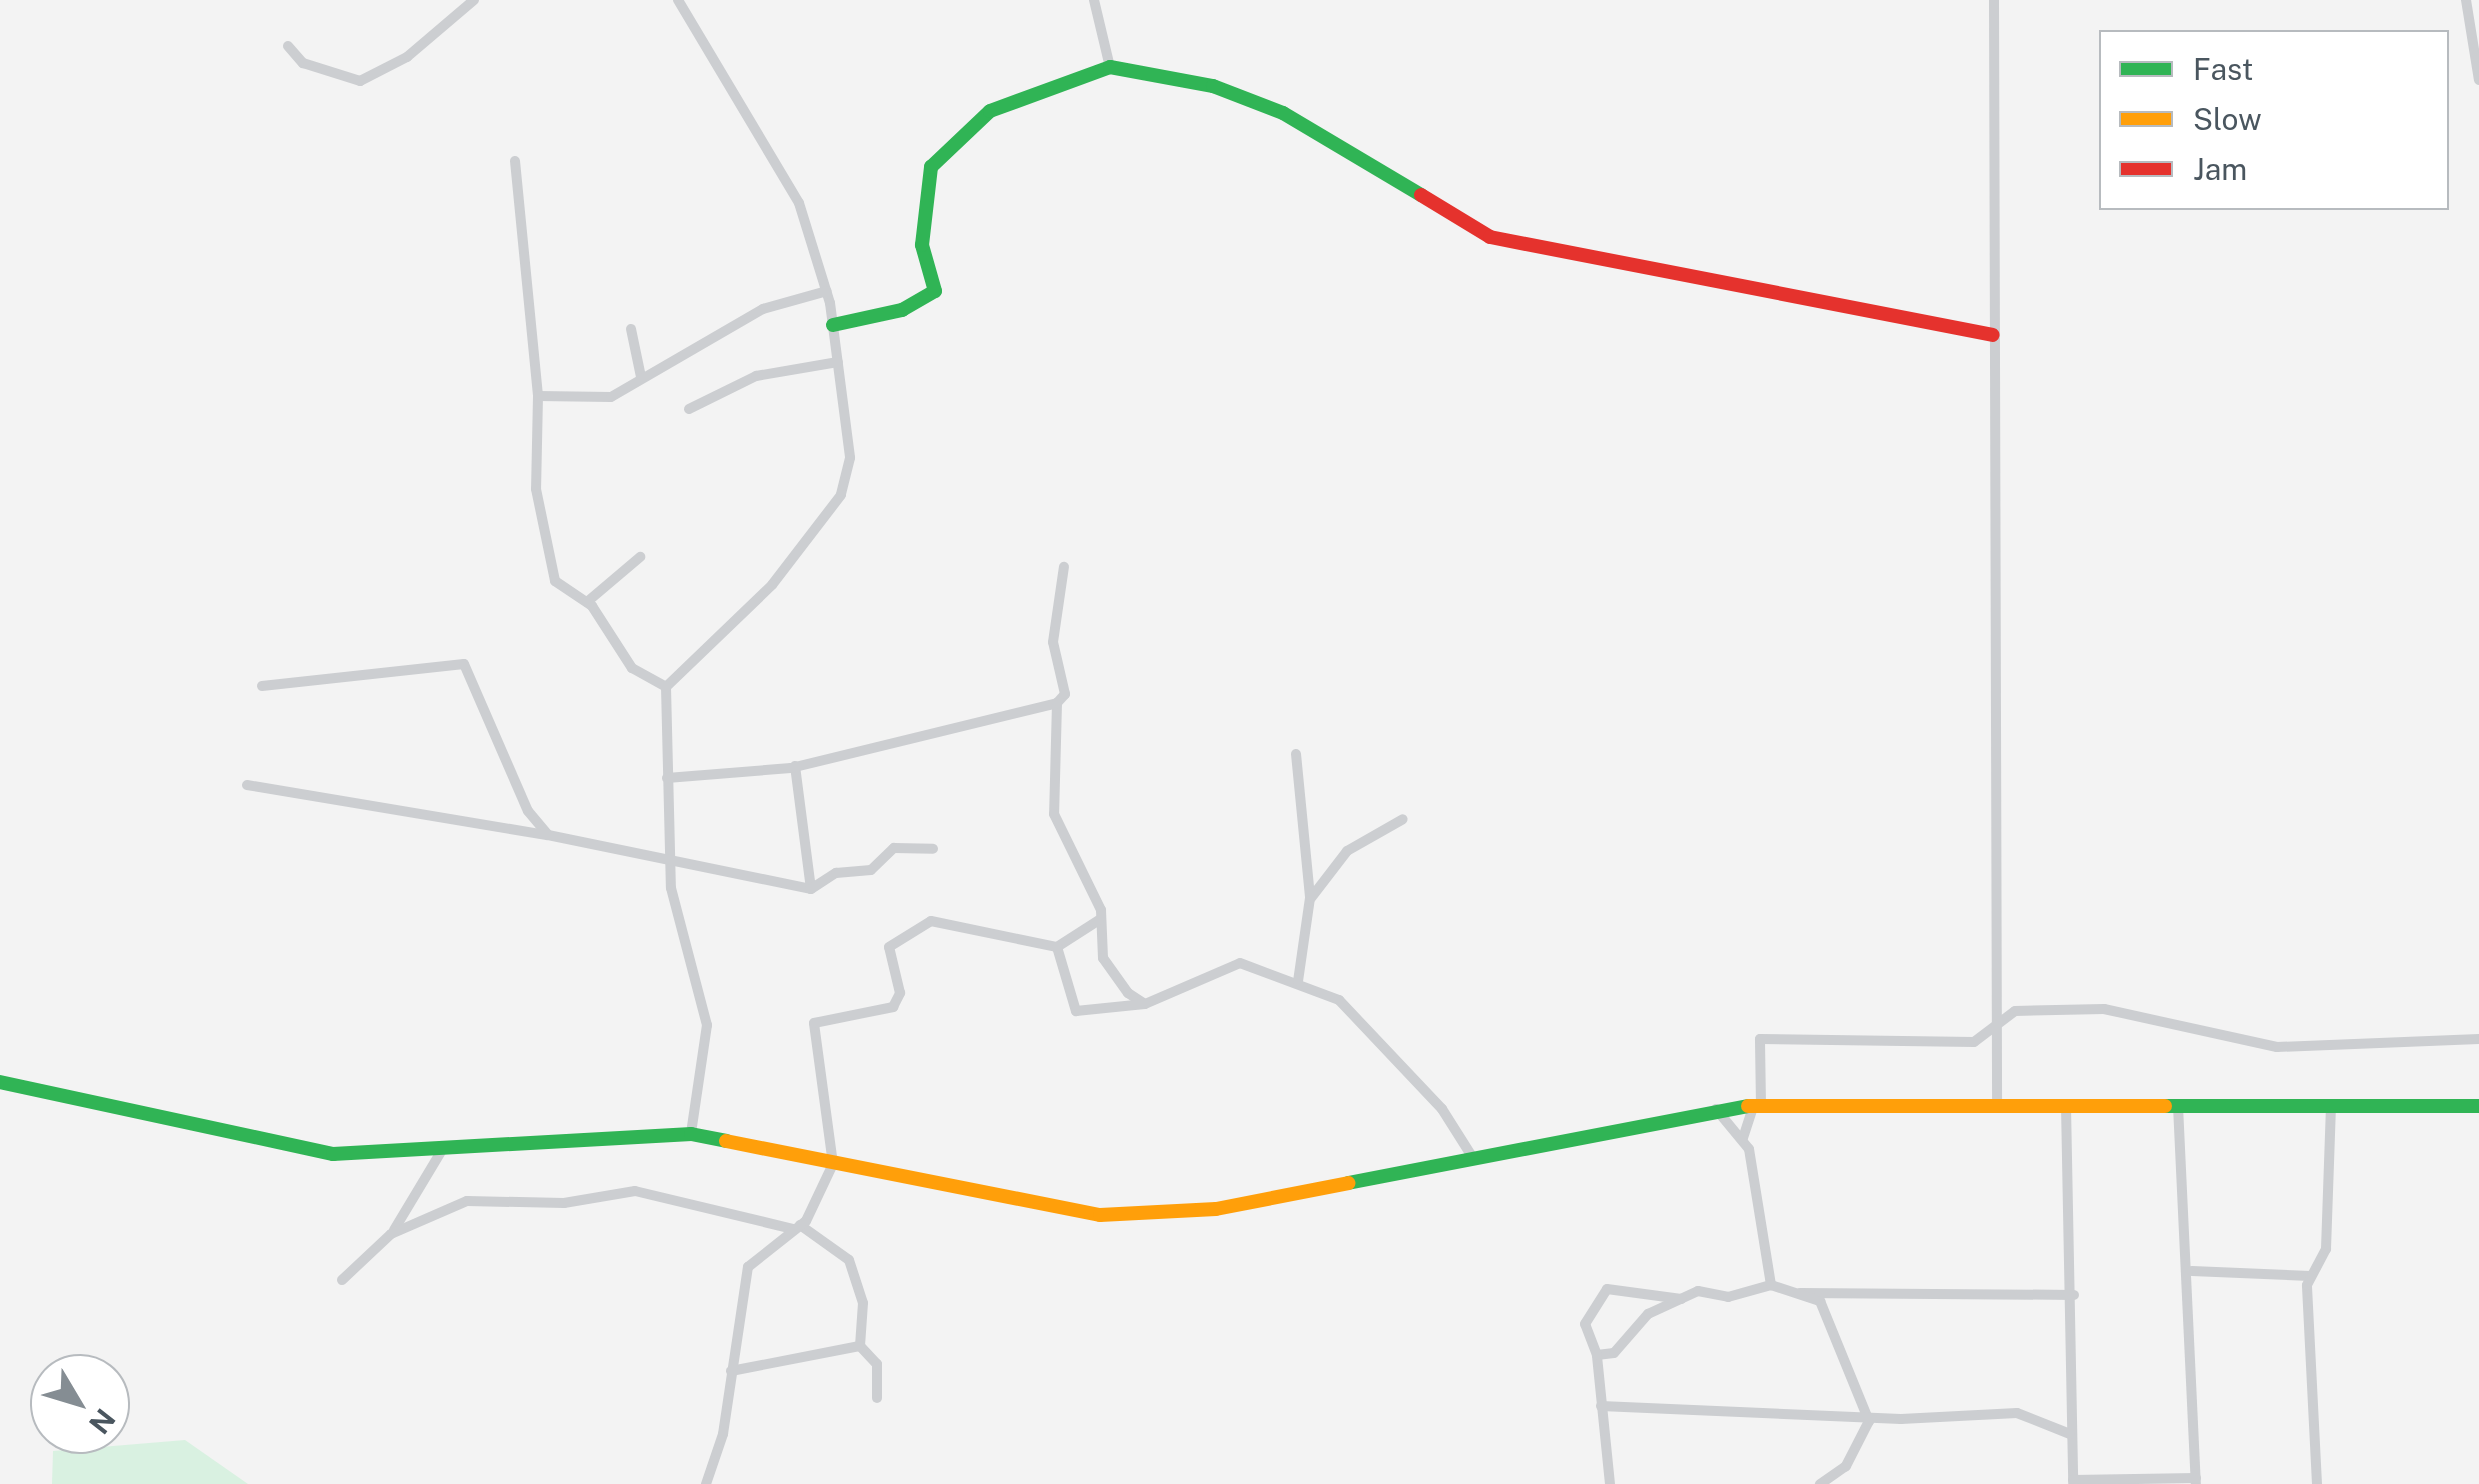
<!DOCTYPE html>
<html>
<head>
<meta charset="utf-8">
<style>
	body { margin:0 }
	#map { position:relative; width:2479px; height:1484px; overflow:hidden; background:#f3f3f3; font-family:"Public Sans",sans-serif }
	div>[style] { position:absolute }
	.green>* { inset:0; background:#d9f1e1 }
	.street>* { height:10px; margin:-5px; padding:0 5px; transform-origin:5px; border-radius:5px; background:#ccced1 }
	.fast>* { height:14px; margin:-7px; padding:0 7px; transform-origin:7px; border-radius:7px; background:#30b455 }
	.slow>* { height:14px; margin:-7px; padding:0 7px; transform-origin:7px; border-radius:7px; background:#ff9f0a }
	.jam>* { height:14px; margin:-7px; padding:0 7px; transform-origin:7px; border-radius:7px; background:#e5322d }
	span { translate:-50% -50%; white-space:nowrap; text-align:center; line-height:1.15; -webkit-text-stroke:9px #fff; paint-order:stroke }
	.legend { position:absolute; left:2099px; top:30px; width:350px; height:180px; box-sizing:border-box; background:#fff; border:2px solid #b7bbbf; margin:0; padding:12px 18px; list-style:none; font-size:30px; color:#4a565f }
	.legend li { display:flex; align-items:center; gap:20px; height:50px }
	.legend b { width:50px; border:2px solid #b7bbbf }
	.north { position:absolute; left:30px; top:1354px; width:100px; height:100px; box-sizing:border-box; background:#fff; border:2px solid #b7bbbf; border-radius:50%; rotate:128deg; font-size:28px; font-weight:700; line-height:40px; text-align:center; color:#4a565f }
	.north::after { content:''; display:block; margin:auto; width:35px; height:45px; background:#858d93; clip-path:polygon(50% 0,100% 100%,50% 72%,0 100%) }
</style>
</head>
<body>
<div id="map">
	<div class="green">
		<div style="clip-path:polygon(185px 1440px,248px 1484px,52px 1484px,53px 1451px)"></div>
	</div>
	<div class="street">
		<div style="left:678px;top:0;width:236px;rotate:59.2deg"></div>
		<div style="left:799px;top:203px;width:105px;rotate:72.8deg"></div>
		<div style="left:830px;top:303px;width:156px;rotate:82.6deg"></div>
		<div style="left:850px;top:458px;width:38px;rotate:104deg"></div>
		<div style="left:841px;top:495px;width:113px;rotate:127.5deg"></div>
		<div style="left:772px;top:585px;width:147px;rotate:136.1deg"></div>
		<div style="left:666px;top:687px;width:201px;rotate:88.6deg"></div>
		<div style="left:671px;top:888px;width:142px;rotate:75.3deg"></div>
		<div style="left:707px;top:1025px;width:110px;rotate:98.4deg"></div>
		<div style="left:1094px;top:0;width:69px;rotate:76.6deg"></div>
		<div style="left:1994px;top:0;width:1107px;rotate:89.84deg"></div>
		<div style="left:2466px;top:0;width:81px;rotate:80.8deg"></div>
		<div style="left:288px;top:46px;width:23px;rotate:49deg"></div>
		<div style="left:303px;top:63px;width:60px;rotate:17.5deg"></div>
		<div style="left:360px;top:81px;width:53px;rotate:-27.1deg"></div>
		<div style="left:407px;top:57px;width:88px;rotate:-40.4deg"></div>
		<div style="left:515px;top:161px;width:236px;rotate:84.4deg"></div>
		<div style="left:538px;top:396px;width:93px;rotate:91.2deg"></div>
		<div style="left:536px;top:489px;width:94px;rotate:78.3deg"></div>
		<div style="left:555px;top:581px;width:45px;rotate:34deg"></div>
		<div style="left:592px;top:606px;width:74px;rotate:57.2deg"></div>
		<div style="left:632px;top:668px;width:39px;rotate:29deg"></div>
		<div style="left:631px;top:329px;width:49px;rotate:78.2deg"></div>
		<div style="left:538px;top:396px;width:73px;rotate:0.8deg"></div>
		<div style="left:611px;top:397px;width:176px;rotate:-30.1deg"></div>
		<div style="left:763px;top:309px;width:66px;rotate:-15.7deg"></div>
		<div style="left:689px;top:409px;width:75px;rotate:-26.2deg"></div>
		<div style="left:756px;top:376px;width:83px;rotate:-9.7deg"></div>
		<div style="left:587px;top:602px;width:70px;rotate:-40.3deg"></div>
		<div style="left:262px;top:686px;width:203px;rotate:-6.2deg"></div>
		<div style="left:464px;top:664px;width:160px;rotate:66.5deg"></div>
		<div style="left:528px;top:811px;width:31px;rotate:50deg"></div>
		<div style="left:548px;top:835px;width:268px;rotate:11.6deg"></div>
		<div style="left:811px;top:889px;width:124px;rotate:-97.4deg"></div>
		<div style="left:1057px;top:703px;width:111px;rotate:91.5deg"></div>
		<div style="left:1054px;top:814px;width:107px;rotate:63.9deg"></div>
		<div style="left:1101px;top:910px;width:48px;rotate:87.6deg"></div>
		<div style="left:1103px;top:958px;width:43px;rotate:54.5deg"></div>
		<div style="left:1128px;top:993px;width:20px;rotate:33deg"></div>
		<div style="left:1145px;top:1004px;width:103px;rotate:-23.3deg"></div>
		<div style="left:1240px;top:963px;width:106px;rotate:20.5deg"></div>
		<div style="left:1339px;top:1000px;width:150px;rotate:46.6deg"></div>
		<div style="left:1442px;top:1109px;width:58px;rotate:57.7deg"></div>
		<div style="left:1296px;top:754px;width:145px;rotate:84.4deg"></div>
		<div style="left:1310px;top:898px;width:84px;rotate:98.2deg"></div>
		<div style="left:667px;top:778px;width:124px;rotate:-4.6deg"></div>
		<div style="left:791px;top:768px;width:274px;rotate:-13.7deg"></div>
		<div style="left:1057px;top:703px;width:12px;rotate:-48deg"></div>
		<div style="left:1065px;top:694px;width:53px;rotate:-103deg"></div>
		<div style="left:1053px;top:642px;width:76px;rotate:-81.7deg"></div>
		<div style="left:247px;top:785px;width:304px;rotate:9.5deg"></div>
		<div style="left:811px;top:889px;width:30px;rotate:-33deg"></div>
		<div style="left:836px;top:873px;width:35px;rotate:-5deg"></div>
		<div style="left:871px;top:870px;width:32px;rotate:-44deg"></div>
		<div style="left:894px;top:848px;width:39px;rotate:1deg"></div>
		<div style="left:1311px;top:898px;width:59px;rotate:-52.5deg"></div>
		<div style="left:1347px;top:851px;width:64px;rotate:-29.7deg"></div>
		<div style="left:1057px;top:947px;width:50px;rotate:-32.7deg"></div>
		<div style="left:1761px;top:1105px;width:66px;rotate:-90.9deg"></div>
		<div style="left:1760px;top:1039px;width:214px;rotate:0.8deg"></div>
		<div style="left:1974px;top:1042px;width:51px;rotate:-37.1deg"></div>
		<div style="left:2015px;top:1011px;width:89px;rotate:-1.3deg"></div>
		<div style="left:2104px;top:1009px;width:177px;rotate:12.4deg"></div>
		<div style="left:2277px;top:1047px;width:202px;rotate:-2.3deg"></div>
		<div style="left:2066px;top:1106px;width:378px;rotate:88.9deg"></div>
		<div style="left:2178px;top:1106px;width:378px;rotate:87.3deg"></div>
		<div style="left:1716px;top:1109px;width:52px;rotate:50.5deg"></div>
		<div style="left:1749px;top:1149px;width:138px;rotate:80.8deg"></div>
		<div style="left:1743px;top:1138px;width:35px;rotate:-72deg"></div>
		<div style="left:800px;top:1225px;width:60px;rotate:35.5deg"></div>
		<div style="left:849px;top:1260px;width:45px;rotate:72deg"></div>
		<div style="left:863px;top:1303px;width:43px;rotate:94deg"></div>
		<div style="left:394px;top:1230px;width:93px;rotate:-59deg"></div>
		<div style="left:2192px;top:1271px;width:118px;rotate:2.4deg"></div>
		<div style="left:342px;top:1280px;width:67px;rotate:-43.2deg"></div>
		<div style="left:391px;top:1234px;width:83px;rotate:-23.5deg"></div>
		<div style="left:467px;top:1201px;width:97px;rotate:1.2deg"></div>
		<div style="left:564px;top:1203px;width:72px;rotate:-9.6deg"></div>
		<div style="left:635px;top:1191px;width:163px;rotate:13.5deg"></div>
		<div style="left:1800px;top:1293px;width:274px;rotate:0.4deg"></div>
		<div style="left:860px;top:1346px;width:25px;rotate:47deg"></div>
		<div style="left:877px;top:1364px;width:34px;rotate:90deg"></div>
		<div style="left:1597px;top:1355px;width:17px;rotate:-7deg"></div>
		<div style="left:1614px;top:1353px;width:52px;rotate:-48.9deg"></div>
		<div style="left:1648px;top:1314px;width:55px;rotate:-24.7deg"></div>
		<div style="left:1698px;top:1291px;width:31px;rotate:11deg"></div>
		<div style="left:1728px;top:1297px;width:45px;rotate:-15.6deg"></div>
		<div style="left:1771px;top:1285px;width:52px;rotate:18.1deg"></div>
		<div style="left:1820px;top:1301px;width:130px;rotate:67.8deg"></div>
		<div style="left:1869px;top:1421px;width:51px;rotate:117.1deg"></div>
		<div style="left:1846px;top:1466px;width:32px;rotate:145deg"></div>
		<div style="left:731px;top:1371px;width:131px;rotate:-11deg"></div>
		<div style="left:1601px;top:1406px;width:300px;rotate:2.5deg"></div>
		<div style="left:1901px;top:1419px;width:116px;rotate:-3deg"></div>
		<div style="left:2017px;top:1413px;width:57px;rotate:21.6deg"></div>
		<div style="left:2073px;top:1480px;width:123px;rotate:-0.9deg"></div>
		<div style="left:706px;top:1484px;width:53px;rotate:-71.2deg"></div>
		<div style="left:723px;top:1434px;width:169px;rotate:-81.5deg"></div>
		<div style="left:748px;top:1267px;width:74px;rotate:-38.4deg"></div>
		<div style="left:806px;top:1221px;width:63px;rotate:-64.7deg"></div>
		<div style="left:833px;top:1164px;width:142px;rotate:-97.7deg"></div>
		<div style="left:814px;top:1023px;width:81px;rotate:-11.4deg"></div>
		<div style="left:893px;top:1007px;width:16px;rotate:-63deg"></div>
		<div style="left:900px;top:993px;width:47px;rotate:-103.4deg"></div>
		<div style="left:889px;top:947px;width:49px;rotate:-31.8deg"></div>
		<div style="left:931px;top:921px;width:129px;rotate:11.7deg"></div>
		<div style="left:1057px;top:947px;width:67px;rotate:73.5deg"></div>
		<div style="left:1076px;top:1011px;width:69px;rotate:-5.8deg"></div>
		<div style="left:1610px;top:1484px;width:130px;rotate:-95.8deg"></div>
		<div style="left:1597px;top:1355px;width:33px;rotate:-111deg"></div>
		<div style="left:1585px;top:1324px;width:41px;rotate:-57.8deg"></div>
		<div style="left:1607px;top:1289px;width:75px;rotate:7.7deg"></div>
		<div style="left:2317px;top:1484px;width:199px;rotate:-92.9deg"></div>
		<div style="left:2307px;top:1285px;width:41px;rotate:-62.2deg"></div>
		<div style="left:2326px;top:1249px;width:143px;rotate:-88deg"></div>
	</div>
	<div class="fast">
		<div style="left:833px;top:325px;width:71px;rotate:-12.3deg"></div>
		<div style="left:902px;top:310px;width:38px;rotate:-30deg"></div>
		<div style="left:935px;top:291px;width:48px;rotate:-105.8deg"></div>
		<div style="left:922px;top:245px;width:79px;rotate:-83.4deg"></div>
		<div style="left:931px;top:167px;width:81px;rotate:-43.5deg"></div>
		<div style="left:990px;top:111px;width:128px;rotate:-20.1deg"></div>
		<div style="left:1110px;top:67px;width:105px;rotate:10.5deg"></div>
		<div style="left:1213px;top:86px;width:75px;rotate:21.1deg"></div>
		<div style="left:1283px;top:113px;width:161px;rotate:30.7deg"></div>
		<div style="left:0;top:1082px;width:341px;rotate:12.2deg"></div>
		<div style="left:333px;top:1154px;width:359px;rotate:-3.2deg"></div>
		<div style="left:691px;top:1134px;width:36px;rotate:11deg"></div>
		<div style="left:2165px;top:1106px;width:314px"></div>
		<div style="left:1348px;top:1183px;width:407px;rotate:-10.9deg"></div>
	</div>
	<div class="slow">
		<div style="left:1748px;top:1106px;width:417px"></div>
		<div style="left:726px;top:1141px;width:381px;rotate:11.2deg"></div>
		<div style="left:1100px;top:1215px;width:116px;rotate:-3deg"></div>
		<div style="left:1216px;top:1209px;width:135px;rotate:-11.1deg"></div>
	</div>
	<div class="jam">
		<div style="left:1421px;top:195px;width:81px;rotate:31.3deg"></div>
		<div style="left:1490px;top:237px;width:512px;rotate:11.02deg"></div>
	</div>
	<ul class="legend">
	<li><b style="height:12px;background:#30b455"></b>Fast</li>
	<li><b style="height:12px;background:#ff9f0a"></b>Slow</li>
	<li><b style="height:12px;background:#e5322d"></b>Jam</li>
	</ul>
	<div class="north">N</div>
</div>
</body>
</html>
